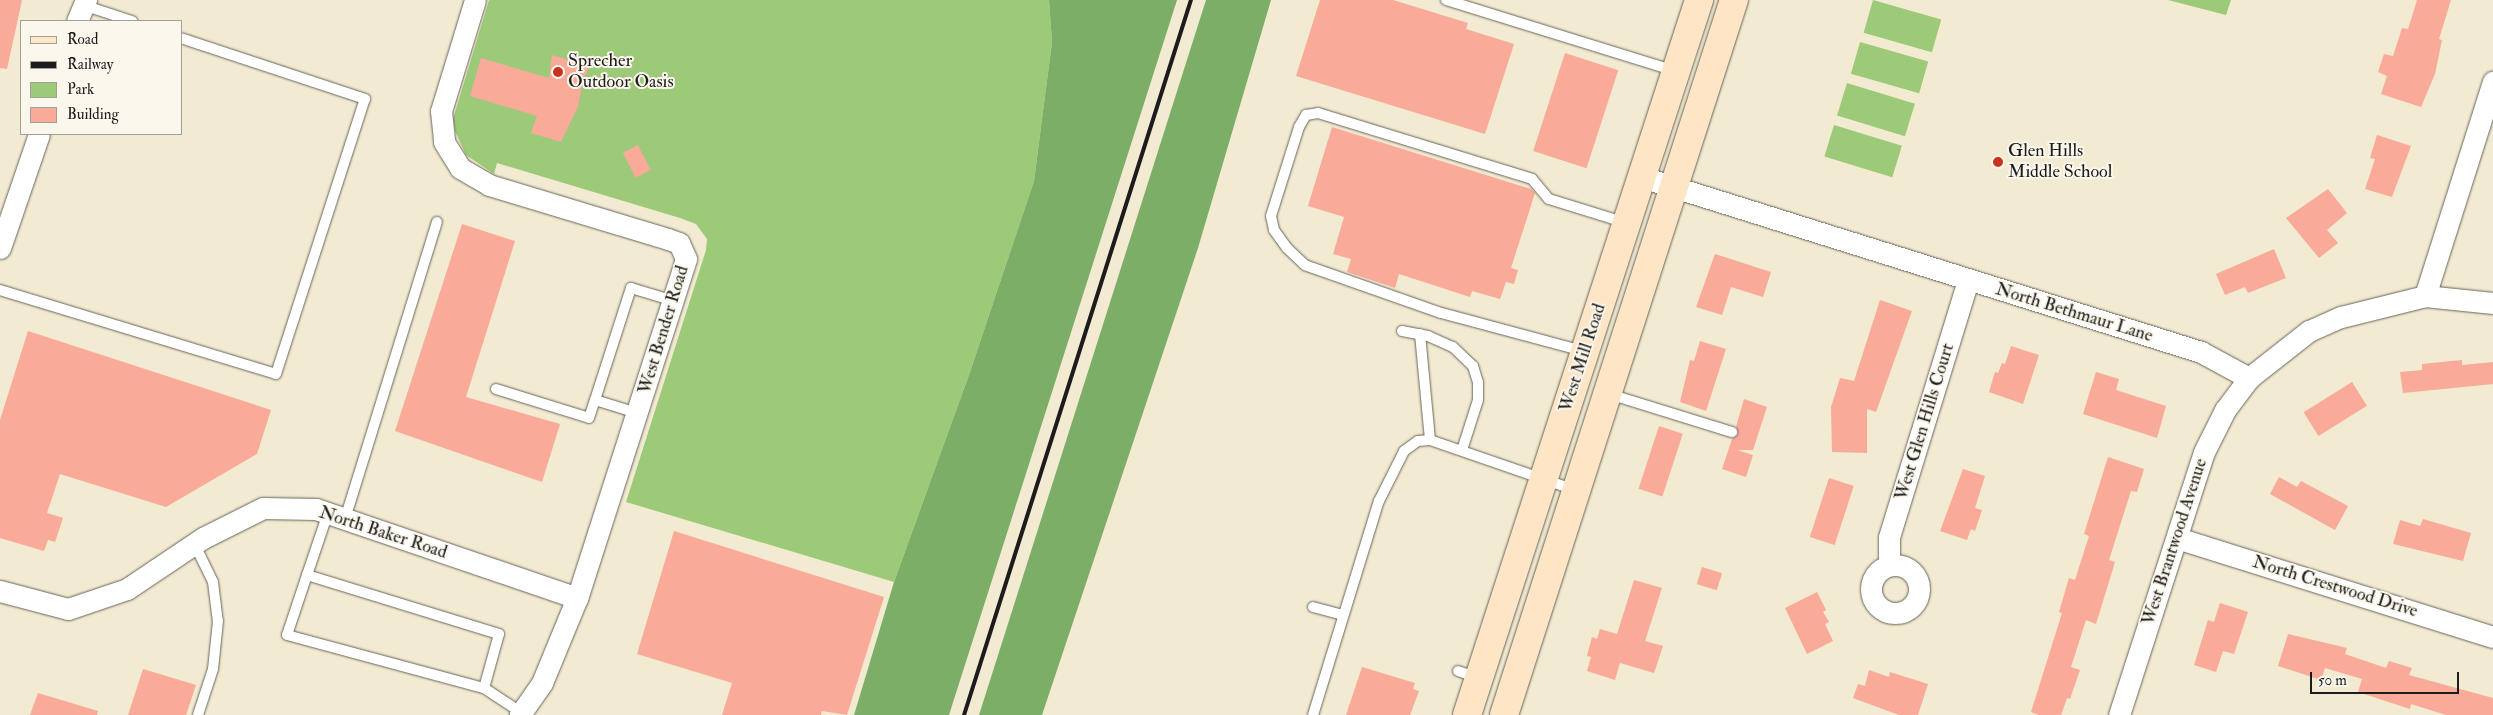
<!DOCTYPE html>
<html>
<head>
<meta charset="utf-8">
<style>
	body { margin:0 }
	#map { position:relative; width:2493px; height:715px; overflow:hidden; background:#f2ead1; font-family:"IM FELL Double Pica",serif }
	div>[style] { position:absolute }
	.green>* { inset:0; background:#9cca78; transform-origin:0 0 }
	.forest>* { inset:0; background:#7dae68 }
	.building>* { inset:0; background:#f9aa99; transform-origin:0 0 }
	.roads { filter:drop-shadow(0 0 1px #67645b) drop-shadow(0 0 1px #67645b) }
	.lane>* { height:10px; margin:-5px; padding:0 5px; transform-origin:5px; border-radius:5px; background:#fff }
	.street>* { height:21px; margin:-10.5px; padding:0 10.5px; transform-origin:10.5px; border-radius:10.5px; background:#fff }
	.street>.ring { margin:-10.5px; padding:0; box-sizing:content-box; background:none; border:21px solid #fff; border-radius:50% }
	.secondary>* { height:28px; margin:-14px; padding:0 14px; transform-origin:14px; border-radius:14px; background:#fde5c5 }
	.rail>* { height:4px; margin:-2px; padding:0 2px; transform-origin:2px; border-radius:2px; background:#1c1c1c }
	.dots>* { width:14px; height:14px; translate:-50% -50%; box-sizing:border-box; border:2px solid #fbf7ec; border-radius:50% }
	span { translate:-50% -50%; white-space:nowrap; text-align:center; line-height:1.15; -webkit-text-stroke:4px #fbf7ec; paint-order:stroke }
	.poi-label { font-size:18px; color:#1c1c1c }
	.left { translate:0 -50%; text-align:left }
	.street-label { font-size:18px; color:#1c1c1c }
	.legend { position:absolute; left:20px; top:20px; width:162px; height:115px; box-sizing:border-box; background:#fbf7ec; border:1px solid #a29f99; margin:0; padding:6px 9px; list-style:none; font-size:15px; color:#1c1c1c }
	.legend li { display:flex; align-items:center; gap:10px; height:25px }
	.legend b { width:25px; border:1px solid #a29f99 }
	.scale { position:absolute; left:2310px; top:672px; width:149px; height:22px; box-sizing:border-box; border:2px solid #1c1c1c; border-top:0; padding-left:6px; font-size:15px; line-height:18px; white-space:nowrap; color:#1c1c1c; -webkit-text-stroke:4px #fbf7ec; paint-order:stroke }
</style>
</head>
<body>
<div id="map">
	<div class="green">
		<div style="clip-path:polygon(489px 0,1049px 0,1052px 42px,1034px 181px,970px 372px,894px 582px,626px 502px,706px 250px,707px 239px,696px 224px,680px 218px,497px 163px,494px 174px,466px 155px,455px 131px,453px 119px)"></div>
		<div style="left:1873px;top:0;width:71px;height:34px;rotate:16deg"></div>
		<div style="clip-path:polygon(2168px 0,2231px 0,2226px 15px)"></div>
		<div style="left:1860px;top:42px;width:71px;height:33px;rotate:16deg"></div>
		<div style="left:1847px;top:83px;width:71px;height:34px;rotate:17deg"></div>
		<div style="left:1834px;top:125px;width:71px;height:33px;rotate:17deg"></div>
	</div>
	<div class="forest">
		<div style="clip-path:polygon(1049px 0,1177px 0,949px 715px,854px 715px,894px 582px,970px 372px,1034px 181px,1052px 42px)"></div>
		<div style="clip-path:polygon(1206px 0,1271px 0,1198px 248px,1042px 715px,979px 715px)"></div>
	</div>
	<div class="building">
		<div style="clip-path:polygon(0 0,22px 0,7px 69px,0 68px)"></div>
		<div style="clip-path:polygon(1320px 0,1393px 0,1468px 23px,1466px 29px,1514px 44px,1485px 134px,1296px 76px)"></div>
		<div style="clip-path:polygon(2417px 0,2451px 0,2439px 39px,2442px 40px,2435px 74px,2421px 107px,2381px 94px,2387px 76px,2378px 72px,2384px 54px,2393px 56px,2402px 28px,2408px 29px)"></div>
		<div style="left:1565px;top:53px;width:56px;height:103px;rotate:18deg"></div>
		<div style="clip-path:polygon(552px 55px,590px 66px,583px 80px,578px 107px,561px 142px,531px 133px,537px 116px,470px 96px,481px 58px,549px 78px)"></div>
		<div style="clip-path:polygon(1332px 127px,1531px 189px,1535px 193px,1511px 268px,1518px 270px,1514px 284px,1506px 282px,1500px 299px,1472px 291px,1470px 297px,1399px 274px,1395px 288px,1347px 272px,1351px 259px,1333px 254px,1344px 217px,1308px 206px)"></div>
		<div style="clip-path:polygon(2377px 135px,2411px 146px,2392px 197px,2365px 189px,2375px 159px,2370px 158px)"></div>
		<div style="left:638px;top:145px;width:28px;height:17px;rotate:63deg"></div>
		<div style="clip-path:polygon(2328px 189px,2347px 213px,2327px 230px,2338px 243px,2319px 258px,2286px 218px)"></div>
		<div style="clip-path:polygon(462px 224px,515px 241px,466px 397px,560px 424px,542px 482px,395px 431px)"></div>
		<div style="clip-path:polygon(2274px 249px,2286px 278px,2248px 293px,2245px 287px,2225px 295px,2216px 274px)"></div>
		<div style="clip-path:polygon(1715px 254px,1771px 272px,1763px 297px,1731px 287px,1722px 315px,1696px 307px)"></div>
		<div style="clip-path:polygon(1880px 300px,1912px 311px,1876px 412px,1867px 409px,1867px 453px,1832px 452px,1831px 407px,1840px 378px,1854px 381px)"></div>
		<div style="clip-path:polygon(28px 331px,271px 410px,257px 454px,166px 507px,60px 474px,47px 513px,63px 518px,55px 542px,48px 540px,44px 551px,0 538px,0 420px)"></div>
		<div style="clip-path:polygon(1700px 341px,1726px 349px,1706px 411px,1680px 402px,1690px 360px,1694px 361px)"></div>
		<div style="clip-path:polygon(2011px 346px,2039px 355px,2023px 404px,1989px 392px,1995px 372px,1998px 373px,2002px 363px,2005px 364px)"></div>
		<div style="clip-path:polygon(2462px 360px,2462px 365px,2493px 362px,2493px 384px,2403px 393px,2400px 372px,2422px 370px,2422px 364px)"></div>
		<div style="clip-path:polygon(2096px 372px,2119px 379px,2116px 390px,2166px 406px,2157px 438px,2083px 414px)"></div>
		<div style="left:2352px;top:382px;width:28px;height:57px;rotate:58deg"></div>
		<div style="clip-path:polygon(1744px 399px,1767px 407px,1753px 450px,1737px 450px,1753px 455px,1746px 477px,1722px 469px,1732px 439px,1738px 434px,1736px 427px)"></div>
		<div style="left:1659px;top:426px;width:25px;height:66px;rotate:18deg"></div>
		<div style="clip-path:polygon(2108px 457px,2144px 469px,2137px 492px,2131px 491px,2109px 560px,2115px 562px,2096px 624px,2086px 620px,2071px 667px,2080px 670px,2070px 699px,2067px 698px,2061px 715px,2039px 715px,2031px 712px,2062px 613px,2059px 612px,2069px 578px,2075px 580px,2089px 536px,2084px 534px)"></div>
		<div style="clip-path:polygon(1963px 469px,1985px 476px,1975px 508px,1982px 510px,1975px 531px,1971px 529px,1967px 540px,1940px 531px)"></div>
		<div style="clip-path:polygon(2279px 477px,2297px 487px,2301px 481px,2348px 506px,2335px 530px,2270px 494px)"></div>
		<div style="left:1829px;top:478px;width:26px;height:62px;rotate:18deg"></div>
		<div style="clip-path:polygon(2423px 519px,2471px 533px,2463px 561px,2393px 544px,2400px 520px,2420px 526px)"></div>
		<div style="clip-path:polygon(674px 531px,884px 597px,847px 715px,822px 711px,821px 715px,722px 715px,732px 683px,637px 654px)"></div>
		<div style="left:1702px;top:567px;width:21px;height:18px;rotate:17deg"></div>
		<div style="clip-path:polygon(1634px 580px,1662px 588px,1645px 641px,1663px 646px,1654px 673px,1620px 663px,1615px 680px,1587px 671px,1591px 657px,1587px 656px,1592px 637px,1597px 639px,1600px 629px,1617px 634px)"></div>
		<div style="clip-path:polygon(1817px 592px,1826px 610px,1823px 612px,1829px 622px,1825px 624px,1833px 641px,1807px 654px,1785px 608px)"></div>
		<div style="clip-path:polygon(2220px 603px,2248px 612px,2234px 654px,2223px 651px,2216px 672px,2194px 665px,2208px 620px,2214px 622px)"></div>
		<div style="clip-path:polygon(2288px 634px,2347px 648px,2345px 654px,2386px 668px,2389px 661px,2412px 668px,2409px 675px,2493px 698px,2493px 715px,2446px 715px,2411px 704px,2410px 709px,2358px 692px,2362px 679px,2325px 668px,2321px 680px,2278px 666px)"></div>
		<div style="clip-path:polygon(1362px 667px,1415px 683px,1413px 689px,1419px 691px,1410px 715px,1346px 715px)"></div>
		<div style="clip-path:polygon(143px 669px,196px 685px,186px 715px,128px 715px)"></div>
		<div style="clip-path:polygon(1869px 670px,1889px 677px,1890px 672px,1928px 684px,1918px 715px,1899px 715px,1853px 698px,1858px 684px,1865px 686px)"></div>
		<div style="clip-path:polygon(38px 693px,98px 711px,97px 715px,30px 715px)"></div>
	</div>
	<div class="roads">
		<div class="lane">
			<div style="left:1446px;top:0;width:240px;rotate:17.2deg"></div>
			<div style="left:83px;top:5px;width:52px;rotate:18.1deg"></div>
			<div style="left:0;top:290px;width:288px;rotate:16.9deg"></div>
			<div style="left:276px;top:374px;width:289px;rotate:-72.1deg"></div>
			<div style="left:365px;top:99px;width:194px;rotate:-161.7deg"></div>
			<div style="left:1402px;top:331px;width:26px;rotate:11deg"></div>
			<div style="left:1428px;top:336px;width:27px;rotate:24deg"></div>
			<div style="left:1453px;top:347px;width:28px;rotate:44deg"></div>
			<div style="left:1473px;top:366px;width:17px;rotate:73deg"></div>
			<div style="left:1478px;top:382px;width:18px;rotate:90deg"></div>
			<div style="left:1478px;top:400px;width:52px;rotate:107.7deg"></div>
			<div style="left:1420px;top:334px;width:106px;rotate:84.6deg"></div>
			<div style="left:1583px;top:351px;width:147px;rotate:-165deg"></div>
			<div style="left:1441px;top:313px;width:144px;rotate:-160.6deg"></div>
			<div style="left:1305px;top:265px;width:25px;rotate:-137deg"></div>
			<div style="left:1287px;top:248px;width:22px;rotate:-126deg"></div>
			<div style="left:1274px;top:230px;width:14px;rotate:-102deg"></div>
			<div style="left:1271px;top:216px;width:93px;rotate:-72.5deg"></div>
			<div style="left:1299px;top:127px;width:14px;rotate:-60deg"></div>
			<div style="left:1306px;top:115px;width:12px;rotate:-9deg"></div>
			<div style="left:1318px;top:113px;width:224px;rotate:17.1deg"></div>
			<div style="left:1532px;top:179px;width:26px;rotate:50deg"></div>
			<div style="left:1549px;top:199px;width:81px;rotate:17.3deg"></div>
			<div style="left:496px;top:389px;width:97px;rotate:17.3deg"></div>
			<div style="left:589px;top:418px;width:19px;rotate:-72deg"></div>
			<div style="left:595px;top:400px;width:44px;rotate:17.2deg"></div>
			<div style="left:1609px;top:394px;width:129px;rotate:17.2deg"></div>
			<div style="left:595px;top:400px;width:118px;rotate:-72.2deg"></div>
			<div style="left:631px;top:288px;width:45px;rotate:16.8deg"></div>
			<div style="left:328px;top:513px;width:65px;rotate:108.7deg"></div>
			<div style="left:307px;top:575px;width:201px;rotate:17.1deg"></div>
			<div style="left:499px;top:634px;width:56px;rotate:105.5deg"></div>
			<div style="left:484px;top:688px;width:45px;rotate:33.3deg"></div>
			<div style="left:345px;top:519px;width:311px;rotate:-72.8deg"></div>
			<div style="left:194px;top:543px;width:43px;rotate:64deg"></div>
			<div style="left:213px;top:582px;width:39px;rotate:83deg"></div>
			<div style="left:218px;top:621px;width:48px;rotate:95.9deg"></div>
			<div style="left:213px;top:669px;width:48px;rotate:108.1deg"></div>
			<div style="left:307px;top:575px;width:63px;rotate:108.4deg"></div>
			<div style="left:287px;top:635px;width:204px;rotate:15.1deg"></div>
			<div style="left:1313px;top:607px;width:31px;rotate:15deg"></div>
			<div style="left:1458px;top:671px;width:21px;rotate:19deg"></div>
			<div style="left:1313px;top:715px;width:224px;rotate:-72.9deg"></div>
			<div style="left:1379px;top:501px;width:56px;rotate:-63.4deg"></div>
			<div style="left:1404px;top:451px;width:17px;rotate:-36deg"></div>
			<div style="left:1418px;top:441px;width:12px;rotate:-5deg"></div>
			<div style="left:1430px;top:440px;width:153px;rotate:19deg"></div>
		</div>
		<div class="street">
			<div style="left:475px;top:0;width:116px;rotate:107deg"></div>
			<div style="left:441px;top:111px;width:31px;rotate:84deg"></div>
			<div style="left:444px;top:142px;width:31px;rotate:58deg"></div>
			<div style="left:460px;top:168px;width:34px;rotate:30deg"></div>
			<div style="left:489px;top:185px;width:187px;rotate:16.8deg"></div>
			<div style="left:668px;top:239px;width:12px;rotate:20deg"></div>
			<div style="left:679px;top:243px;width:17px;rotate:66deg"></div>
			<div style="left:686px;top:259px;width:356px;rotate:107.8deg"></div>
			<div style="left:577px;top:598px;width:92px;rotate:112.4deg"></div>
			<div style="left:542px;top:683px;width:39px;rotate:125deg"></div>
			<div style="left:77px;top:21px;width:23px;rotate:-67deg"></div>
			<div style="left:1642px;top:177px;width:586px;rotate:17.38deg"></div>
			<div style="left:2201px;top:352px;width:55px;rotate:28.4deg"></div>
			<div style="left:0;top:248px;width:120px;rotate:-71.1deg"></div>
			<div style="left:2425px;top:296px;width:225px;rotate:-72.4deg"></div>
			<div style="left:2177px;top:538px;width:331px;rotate:17.4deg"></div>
			<div class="ring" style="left:1871px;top:565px;width:27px;height:27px"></div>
			<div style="left:1889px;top:565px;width:28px;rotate:-90deg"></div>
			<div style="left:1889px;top:537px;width:269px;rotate:-72.9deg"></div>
			<div style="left:0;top:591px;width:70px;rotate:14.8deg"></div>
			<div style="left:68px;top:609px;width:62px;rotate:-18.7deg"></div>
			<div style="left:127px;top:589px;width:92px;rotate:-33.9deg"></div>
			<div style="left:203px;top:538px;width:67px;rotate:-26.6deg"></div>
			<div style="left:263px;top:508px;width:53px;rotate:1.1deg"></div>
			<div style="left:316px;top:509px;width:276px;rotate:18.8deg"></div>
			<div style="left:2119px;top:715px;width:276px;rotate:-72.1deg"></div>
			<div style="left:2204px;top:452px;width:47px;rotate:-63.4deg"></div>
			<div style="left:2225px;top:410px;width:40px;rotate:-53deg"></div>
			<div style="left:2249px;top:378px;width:76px;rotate:-38.1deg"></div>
			<div style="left:2309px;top:331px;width:35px;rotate:-24deg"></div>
			<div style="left:2341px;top:317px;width:87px;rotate:-14deg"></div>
			<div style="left:2425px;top:296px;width:68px;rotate:5.9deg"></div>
		</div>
		<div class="secondary">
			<div style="left:1467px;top:715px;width:752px;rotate:-72.02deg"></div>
			<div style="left:1504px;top:715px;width:751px;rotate:-72.17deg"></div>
		</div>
	</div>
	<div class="rail">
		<div style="left:964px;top:715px;width:750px;rotate:-72.39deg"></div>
	</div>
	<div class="dots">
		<div style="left:558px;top:72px;background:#c8321e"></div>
		<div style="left:1998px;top:162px;background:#c8321e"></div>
	</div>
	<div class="poi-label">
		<span class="left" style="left:568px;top:72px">Sprecher<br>Outdoor Oasis</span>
		<span class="left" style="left:2008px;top:162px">Glen Hills<br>Middle School</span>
	</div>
	<div class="street-label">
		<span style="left:2074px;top:313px;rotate:17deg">North Bethmaur Lane</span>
		<span style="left:664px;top:330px;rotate:-73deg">West Bender Road</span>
		<span style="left:1583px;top:358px;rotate:-72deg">West Mill Road</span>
		<span style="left:1925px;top:422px;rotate:-73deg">West Glen Hills Court</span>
		<span style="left:383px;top:533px;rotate:18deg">North Baker Road</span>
		<span style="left:2175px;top:542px;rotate:-72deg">West Brantwood Avenue</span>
		<span style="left:2335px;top:587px;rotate:17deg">North Crestwood Drive</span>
	</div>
	<ul class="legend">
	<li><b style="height:6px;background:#fde5c5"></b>Road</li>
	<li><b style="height:6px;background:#1c1c1c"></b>Railway</li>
	<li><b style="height:14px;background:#9cca78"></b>Park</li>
	<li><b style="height:14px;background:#f9aa99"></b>Building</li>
	</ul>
	<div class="scale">50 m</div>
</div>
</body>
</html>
